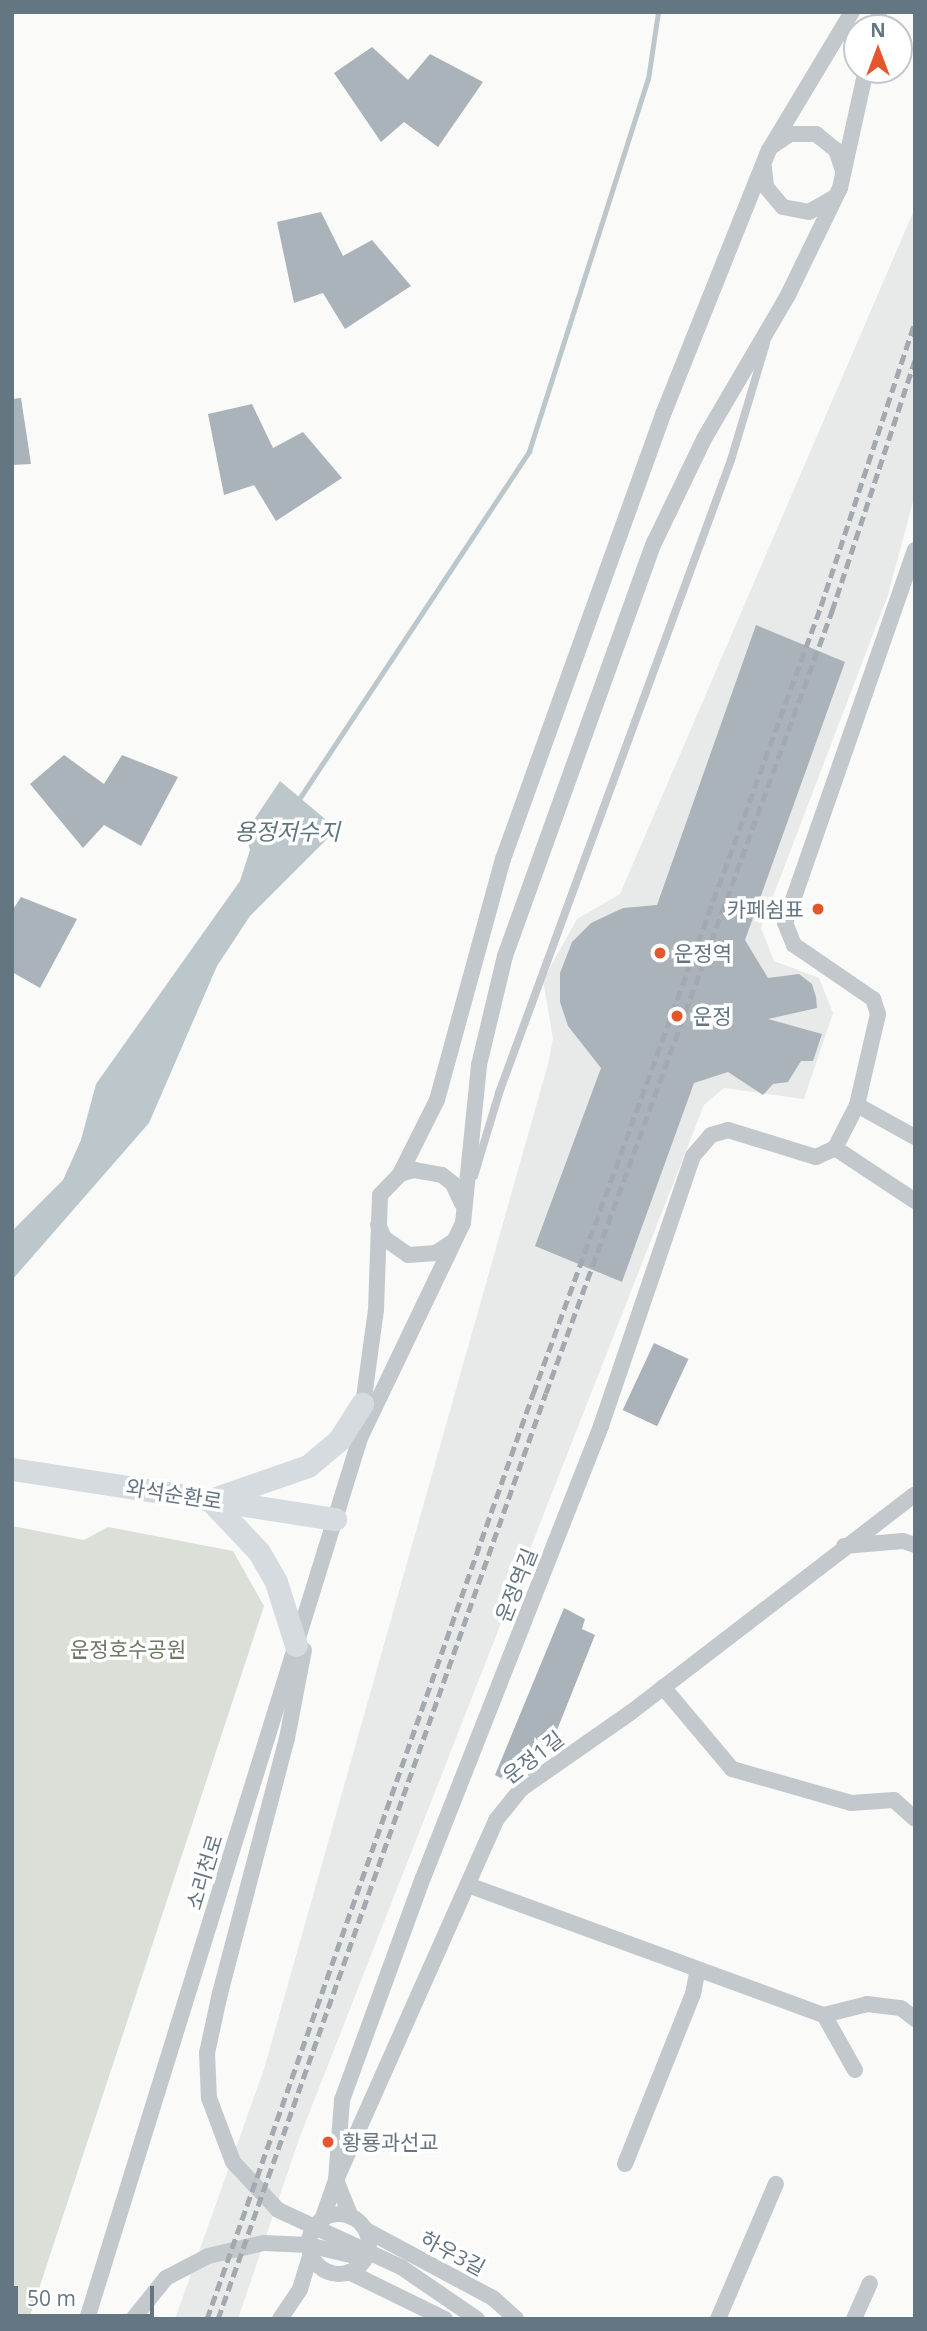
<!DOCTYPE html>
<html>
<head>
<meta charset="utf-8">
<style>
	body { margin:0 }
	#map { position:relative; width:927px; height:2331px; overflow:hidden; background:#fafaf8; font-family:"Open Sans","Noto Sans KR",sans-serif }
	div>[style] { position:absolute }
	.built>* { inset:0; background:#e8e9e9 }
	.green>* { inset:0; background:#dadfd7 }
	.water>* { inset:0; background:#bbc7cb }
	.stream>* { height:5px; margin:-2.5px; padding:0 2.5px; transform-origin:2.5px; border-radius:2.5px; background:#bbc7cb }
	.building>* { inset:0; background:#aab3b9; transform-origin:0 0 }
	.lane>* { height:8px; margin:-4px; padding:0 4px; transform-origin:4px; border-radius:4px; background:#c3c8cc }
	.street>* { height:16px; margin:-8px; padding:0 8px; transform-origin:8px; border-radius:8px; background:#c3c8cc }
	.street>.ring { margin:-8px; padding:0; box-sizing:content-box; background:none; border:16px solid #c3c8cc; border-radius:50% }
	.secondary>* { height:23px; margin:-11.5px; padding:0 11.5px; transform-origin:11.5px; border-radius:11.5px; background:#d6dbdf }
	.rail>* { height:5px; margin-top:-2.5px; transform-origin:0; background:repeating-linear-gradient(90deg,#a2aab0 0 10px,transparent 0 15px) }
	.dots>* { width:19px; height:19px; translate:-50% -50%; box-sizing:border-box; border:4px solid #fff; border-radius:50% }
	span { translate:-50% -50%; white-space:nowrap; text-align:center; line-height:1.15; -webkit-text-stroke:7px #fff; paint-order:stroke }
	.poi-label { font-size:21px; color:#657683 }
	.right { translate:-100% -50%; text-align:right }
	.left { translate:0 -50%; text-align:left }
	.street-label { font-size:21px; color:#657683 }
	.park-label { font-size:21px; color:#687a64 }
	.water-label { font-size:23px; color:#60757c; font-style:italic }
	.frame { position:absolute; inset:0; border:14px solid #657683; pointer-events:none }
	.north { position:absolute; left:843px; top:14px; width:70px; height:70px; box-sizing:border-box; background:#fff; border:2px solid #c1c8cd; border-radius:50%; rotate:0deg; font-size:19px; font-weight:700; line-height:28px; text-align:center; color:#657683 }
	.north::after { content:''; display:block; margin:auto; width:24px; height:32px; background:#e4572e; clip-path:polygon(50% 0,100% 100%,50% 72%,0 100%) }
	.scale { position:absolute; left:14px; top:2286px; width:140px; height:32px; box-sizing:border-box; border:4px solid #657683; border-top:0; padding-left:9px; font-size:21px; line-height:24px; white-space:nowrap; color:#657683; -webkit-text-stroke:5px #fff; paint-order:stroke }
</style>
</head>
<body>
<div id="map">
	<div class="built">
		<div style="clip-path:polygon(915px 208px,915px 494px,888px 595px,761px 928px,774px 961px,819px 978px,833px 1013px,804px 1099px,724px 1088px,704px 1105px,299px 2139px,238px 2319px,175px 2319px,264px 2069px,548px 1064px,553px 1039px,543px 980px,577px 919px,620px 894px)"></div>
	</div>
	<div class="green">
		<div style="clip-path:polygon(12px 1526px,84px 1540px,108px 1527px,233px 1551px,264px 1606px,29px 2319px,12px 2319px)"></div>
	</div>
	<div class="water">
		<div style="clip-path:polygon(280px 781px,337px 829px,250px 916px,217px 966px,149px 1123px,12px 1280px,12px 1231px,63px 1180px,81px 1140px,96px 1084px,240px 881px,250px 850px,245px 833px)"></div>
	</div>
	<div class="stream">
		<div style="left:297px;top:802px;width:421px;rotate:-56.5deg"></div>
		<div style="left:529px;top:451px;width:391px;rotate:-72.3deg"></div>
		<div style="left:648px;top:79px;width:68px;rotate:-81.5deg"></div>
	</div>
	<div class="building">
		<div style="clip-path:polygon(372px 47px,408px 80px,430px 54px,483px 82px,438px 147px,404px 122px,381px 142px,334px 73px)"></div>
		<div style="clip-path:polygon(321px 212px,343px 256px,372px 240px,411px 286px,345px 329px,323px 293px,294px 303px,277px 222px)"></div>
		<div style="clip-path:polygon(21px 398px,31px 464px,12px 465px,12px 399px)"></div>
		<div style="clip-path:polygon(252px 404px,273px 448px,303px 432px,342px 478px,276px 521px,254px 485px,224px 495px,208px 414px)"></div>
		<div style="clip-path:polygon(756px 625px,845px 662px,745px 940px,768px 978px,799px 974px,812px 984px,816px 997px,817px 1008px,768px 1019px,822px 1034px,813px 1061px,801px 1061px,788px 1082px,773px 1084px,763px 1095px,728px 1072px,694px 1083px,622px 1282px,535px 1246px,601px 1068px,568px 1026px,560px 1002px,560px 973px,572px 942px,591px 923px,623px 908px,657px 905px)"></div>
		<div style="clip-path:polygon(64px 755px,104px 784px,122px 755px,178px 777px,141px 846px,104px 825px,83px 848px,30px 784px)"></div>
		<div style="clip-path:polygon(21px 897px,77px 919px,40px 988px,12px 972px,12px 911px)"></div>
		<div style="left:654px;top:1343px;width:38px;height:74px;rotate:25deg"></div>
		<div style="clip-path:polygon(564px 1608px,585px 1619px,582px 1629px,595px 1635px,549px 1750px,540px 1746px,534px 1762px,529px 1758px,512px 1784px,495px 1775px)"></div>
	</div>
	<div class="lane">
		<div style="left:474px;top:1176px;width:87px;rotate:-73.2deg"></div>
		<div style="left:499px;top:1093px;width:674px;rotate:-69.87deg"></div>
		<div style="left:731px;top:460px;width:122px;rotate:-73.3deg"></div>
	</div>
	<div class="street">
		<div style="left:876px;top:28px;width:16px;rotate:-79deg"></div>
		<div style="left:774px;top:145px;width:19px;rotate:-35deg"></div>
		<div style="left:790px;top:134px;width:26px"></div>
		<div style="left:816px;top:134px;width:26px;rotate:39deg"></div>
		<div style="left:836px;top:150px;width:21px;rotate:71deg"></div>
		<div style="left:764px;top:168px;width:19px;rotate:84deg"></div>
		<div style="left:766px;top:187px;width:26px;rotate:50deg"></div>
		<div style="left:783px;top:207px;width:26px;rotate:11deg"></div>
		<div style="left:809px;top:212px;width:28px;rotate:-30deg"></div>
		<div style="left:857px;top:1105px;width:66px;rotate:28.9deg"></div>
		<div style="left:835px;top:1148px;width:96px;rotate:33.5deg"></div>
		<div style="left:400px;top:1174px;width:15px;rotate:-16deg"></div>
		<div style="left:414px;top:1170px;width:28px;rotate:10deg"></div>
		<div style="left:442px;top:1175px;width:14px;rotate:39deg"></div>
		<div style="left:453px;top:1184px;width:21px;rotate:65deg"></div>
		<div style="left:378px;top:1225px;width:14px;rotate:65deg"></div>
		<div style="left:384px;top:1238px;width:29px;rotate:35deg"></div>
		<div style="left:408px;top:1255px;width:28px;rotate:-4deg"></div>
		<div style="left:436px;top:1253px;width:18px;rotate:-34deg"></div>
		<div style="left:362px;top:1412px;width:103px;rotate:-82.2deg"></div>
		<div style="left:376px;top:1310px;width:115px;rotate:-88deg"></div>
		<div style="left:380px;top:1195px;width:29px;rotate:-46deg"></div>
		<div style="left:400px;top:1174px;width:83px;rotate:-63.4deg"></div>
		<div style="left:437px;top:1100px;width:250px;rotate:-74.7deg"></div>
		<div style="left:503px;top:859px;width:475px;rotate:-70.2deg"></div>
		<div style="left:664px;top:412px;width:282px;rotate:-68.2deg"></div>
		<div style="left:769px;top:150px;width:161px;rotate:-59deg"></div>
		<div style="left:844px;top:1546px;width:59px;rotate:-4.8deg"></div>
		<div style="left:903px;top:1541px;width:13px;rotate:18deg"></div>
		<div style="left:304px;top:1650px;width:90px;rotate:100.9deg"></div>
		<div style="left:287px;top:1738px;width:264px;rotate:104.7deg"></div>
		<div style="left:220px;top:1993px;width:61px;rotate:102.2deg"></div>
		<div style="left:207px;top:2053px;width:45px;rotate:87.5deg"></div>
		<div style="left:209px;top:2098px;width:68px;rotate:69.4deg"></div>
		<div style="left:233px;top:2162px;width:66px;rotate:46.8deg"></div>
		<div style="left:278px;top:2210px;width:136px;rotate:24.9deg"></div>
		<div style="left:401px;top:2267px;width:92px;rotate:34.4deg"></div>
		<div style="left:663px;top:1687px;width:107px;rotate:49.9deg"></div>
		<div style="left:732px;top:1769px;width:124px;rotate:15.9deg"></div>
		<div style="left:851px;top:1803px;width:43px;rotate:-4deg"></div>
		<div style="left:894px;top:1800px;width:28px;rotate:42deg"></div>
		<div style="left:468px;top:1885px;width:379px;rotate:20.1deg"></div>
		<div style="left:855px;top:2070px;width:63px;rotate:-119.4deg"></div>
		<div style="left:824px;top:2015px;width:44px;rotate:-14.3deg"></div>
		<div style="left:867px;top:2004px;width:34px;rotate:7deg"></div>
		<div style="left:901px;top:2008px;width:18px;rotate:38deg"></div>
		<div style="left:625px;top:2164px;width:183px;rotate:-68.2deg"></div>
		<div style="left:693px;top:1994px;width:25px;rotate:-79deg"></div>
		<div class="ring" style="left:309px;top:2214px;width:44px;height:44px"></div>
		<div style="left:351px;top:2217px;width:40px;rotate:-112deg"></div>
		<div style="left:336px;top:2180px;width:80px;rotate:-85.7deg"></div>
		<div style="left:342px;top:2100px;width:236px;rotate:-70deg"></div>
		<div style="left:423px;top:1878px;width:486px;rotate:-68.5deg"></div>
		<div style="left:601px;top:1426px;width:285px;rotate:-71.2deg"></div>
		<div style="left:693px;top:1156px;width:28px;rotate:-49deg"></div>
		<div style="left:711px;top:1135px;width:18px;rotate:-16deg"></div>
		<div style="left:728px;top:1130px;width:92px;rotate:17.1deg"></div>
		<div style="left:816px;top:1157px;width:21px;rotate:-25deg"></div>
		<div style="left:835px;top:1148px;width:48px;rotate:-62.9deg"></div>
		<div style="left:857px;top:1105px;width:93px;rotate:-77deg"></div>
		<div style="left:878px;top:1014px;width:16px;rotate:-108deg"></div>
		<div style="left:873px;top:999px;width:96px;rotate:-145.6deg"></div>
		<div style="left:794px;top:945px;width:24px;rotate:-112deg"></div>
		<div style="left:785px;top:923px;width:395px;rotate:-70.8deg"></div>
		<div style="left:322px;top:2220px;width:42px;rotate:-70.7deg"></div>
		<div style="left:336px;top:2180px;width:394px;rotate:-66deg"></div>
		<div style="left:496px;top:1820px;width:40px;rotate:-51deg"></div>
		<div style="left:521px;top:1789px;width:133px;rotate:-34.9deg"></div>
		<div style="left:630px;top:1713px;width:359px;rotate:-37.5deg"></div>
		<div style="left:366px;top:2230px;width:144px;rotate:28.2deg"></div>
		<div style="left:493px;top:2298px;width:31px;rotate:42deg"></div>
		<div style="left:349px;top:2272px;width:107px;rotate:26.1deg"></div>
		<div style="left:87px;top:2319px;width:922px;rotate:-72.78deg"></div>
		<div style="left:360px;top:1438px;width:238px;rotate:-64.4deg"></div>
		<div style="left:463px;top:1223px;width:159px;rotate:-84.2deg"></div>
		<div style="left:479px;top:1065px;width:112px;rotate:-76.6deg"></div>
		<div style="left:505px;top:956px;width:439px;rotate:-70.2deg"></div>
		<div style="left:654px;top:543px;width:115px;rotate:-64.3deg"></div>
		<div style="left:704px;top:439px;width:167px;rotate:-59.7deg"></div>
		<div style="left:788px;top:295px;width:119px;rotate:-64.1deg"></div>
		<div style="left:840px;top:188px;width:121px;rotate:-77.6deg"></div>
		<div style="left:133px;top:2319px;width:53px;rotate:-51.2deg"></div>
		<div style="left:166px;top:2278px;width:47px;rotate:-27.6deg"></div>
		<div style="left:208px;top:2256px;width:57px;rotate:-13.1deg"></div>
		<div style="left:264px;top:2243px;width:44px;rotate:2.6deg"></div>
		<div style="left:308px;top:2245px;width:52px;rotate:13.2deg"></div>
		<div style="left:280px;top:2319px;width:36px;rotate:-56deg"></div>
		<div style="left:300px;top:2289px;width:38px;rotate:-73deg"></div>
		<div style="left:718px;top:2319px;width:147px;rotate:-66.8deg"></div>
		<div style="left:854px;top:2319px;width:39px;rotate:-66deg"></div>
	</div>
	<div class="secondary">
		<div style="left:12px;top:1469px;width:327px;rotate:8.8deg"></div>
		<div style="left:213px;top:1499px;width:101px;rotate:-19.2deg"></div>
		<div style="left:308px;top:1466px;width:40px;rotate:-40deg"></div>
		<div style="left:339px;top:1440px;width:43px;rotate:-57.4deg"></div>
		<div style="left:210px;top:1500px;width:71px;rotate:46.7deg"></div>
		<div style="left:259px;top:1552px;width:34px;rotate:60deg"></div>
		<div style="left:276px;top:1582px;width:66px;rotate:72.4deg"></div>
	</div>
	<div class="rail">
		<div style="left:207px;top:2319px;width:981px;rotate:-70.59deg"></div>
		<div style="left:533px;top:1394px;width:839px;rotate:-69.92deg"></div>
		<div style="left:821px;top:606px;width:300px;rotate:-71.7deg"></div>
		<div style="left:218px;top:2319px;width:982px;rotate:-70.5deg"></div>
		<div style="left:546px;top:1393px;width:833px;rotate:-69.91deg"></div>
		<div style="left:832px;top:611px;width:264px;rotate:-71.7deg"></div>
	</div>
	<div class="dots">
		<div style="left:818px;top:909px;background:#e4572e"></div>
		<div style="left:660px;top:953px;background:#e4572e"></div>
		<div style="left:677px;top:1016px;background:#e4572e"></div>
		<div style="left:328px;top:2142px;background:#e4572e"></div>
	</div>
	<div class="poi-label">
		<span class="right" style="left:804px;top:909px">카페쉼표</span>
		<span class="left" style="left:674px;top:953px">운정역</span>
		<span class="left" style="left:693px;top:1016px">운정</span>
		<span class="left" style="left:342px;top:2142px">황룡과선교</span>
	</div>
	<div class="street-label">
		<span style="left:174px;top:1494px;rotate:9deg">와석순환로</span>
		<span style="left:516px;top:1585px;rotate:-68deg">운정역길</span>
		<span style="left:533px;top:1757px;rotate:-38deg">운정1길</span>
		<span style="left:204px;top:1872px;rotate:-73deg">소리천로</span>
		<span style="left:453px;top:2253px;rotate:28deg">하우3길</span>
	</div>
	<div class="park-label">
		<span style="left:128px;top:1649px">운정호수공원</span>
	</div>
	<div class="water-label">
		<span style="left:287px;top:831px">용정저수지</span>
	</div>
	<div class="frame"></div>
	<div class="north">N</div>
	<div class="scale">50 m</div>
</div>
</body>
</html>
